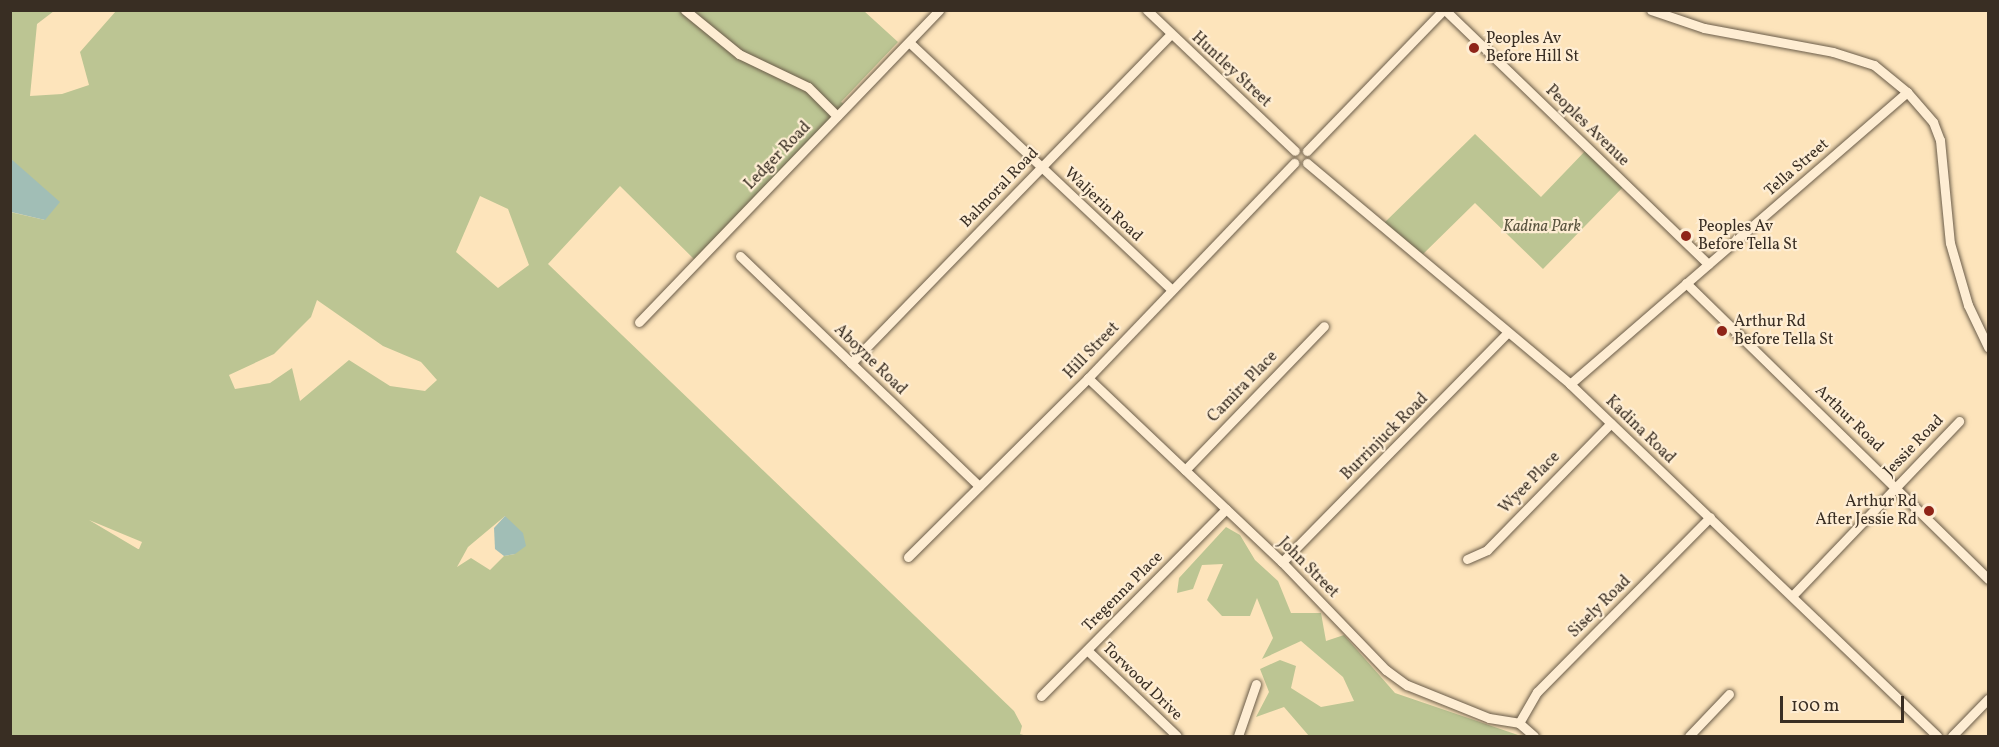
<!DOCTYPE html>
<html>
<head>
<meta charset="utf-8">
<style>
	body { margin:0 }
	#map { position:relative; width:1999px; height:747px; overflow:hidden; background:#fde4bb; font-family:Vollkorn,serif }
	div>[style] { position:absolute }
	.green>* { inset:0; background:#bcc593 }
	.water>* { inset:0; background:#a1beb6 }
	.roads { filter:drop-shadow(0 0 2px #6a5c49) drop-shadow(0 0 2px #6a5c49) }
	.street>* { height:9px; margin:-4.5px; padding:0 4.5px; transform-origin:4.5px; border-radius:4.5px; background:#feedd3 }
	.dots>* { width:16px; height:16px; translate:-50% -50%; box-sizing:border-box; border:3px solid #feedd3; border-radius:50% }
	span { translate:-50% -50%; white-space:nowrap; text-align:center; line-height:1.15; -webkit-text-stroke:4.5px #feedd3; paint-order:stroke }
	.poi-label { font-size:16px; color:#392e23 }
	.left { translate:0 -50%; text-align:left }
	.right { translate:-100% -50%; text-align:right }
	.street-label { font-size:16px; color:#392e23 }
	.park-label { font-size:16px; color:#5a543f; font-style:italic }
	.frame { position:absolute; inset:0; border:12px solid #392e23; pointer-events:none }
	.scale { position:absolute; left:1780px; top:696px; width:124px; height:27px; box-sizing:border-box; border:3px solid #392e23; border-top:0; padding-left:8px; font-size:18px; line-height:21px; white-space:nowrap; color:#392e23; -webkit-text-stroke:4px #feedd3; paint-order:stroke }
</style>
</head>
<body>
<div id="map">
	<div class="green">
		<div style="clip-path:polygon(evenodd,11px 11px,54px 11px,37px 24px,30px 96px,62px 94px,89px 85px,80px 52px,116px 11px,864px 11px,898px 42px,841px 102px,847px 106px,697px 262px,620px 186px,548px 264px,1014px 711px,1022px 726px,1020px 734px,1027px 736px,11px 736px,10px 212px,45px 220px,11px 158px,11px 11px,480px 196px,508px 209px,529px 265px,498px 288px,456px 252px,480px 196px,11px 11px,317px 300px,383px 346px,421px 362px,437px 380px,425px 391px,390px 386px,349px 360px,300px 401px,292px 368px,270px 383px,235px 389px,229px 375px,274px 354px,311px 317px,317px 300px,11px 11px,505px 516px,515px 554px,504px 556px,490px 570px,471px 558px,457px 567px,468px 547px,505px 516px,11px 11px,89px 520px,142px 542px,139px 549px,138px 549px,89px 520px)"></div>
		<div style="clip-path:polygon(1475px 134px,1541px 197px,1588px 148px,1626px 184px,1543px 269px,1475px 203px,1419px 258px,1381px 226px)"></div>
		<div style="clip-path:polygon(1226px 527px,1240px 535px,1255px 560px,1278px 581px,1291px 613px,1321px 613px,1326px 641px,1344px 635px,1395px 693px,1521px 736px,1309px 736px,1284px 707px,1256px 717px,1269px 692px,1260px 669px,1280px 660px,1296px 666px,1291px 688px,1321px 707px,1354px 701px,1343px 677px,1301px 641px,1262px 659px,1273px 638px,1257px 598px,1250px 616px,1222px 616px,1207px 600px,1223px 564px,1202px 565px,1193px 589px,1177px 593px,1179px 578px)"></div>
	</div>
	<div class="water">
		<div style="clip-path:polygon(10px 158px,60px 202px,45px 220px,11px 212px)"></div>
		<div style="clip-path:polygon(505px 516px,523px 533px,526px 546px,515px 554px,504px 556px,495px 549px,494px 528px)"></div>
	</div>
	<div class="roads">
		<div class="street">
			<div style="left:685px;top:10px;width:70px;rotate:39.2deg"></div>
			<div style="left:739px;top:54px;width:76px;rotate:25.6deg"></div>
			<div style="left:808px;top:87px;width:41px;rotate:45deg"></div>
			<div style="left:1147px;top:10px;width:204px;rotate:43.6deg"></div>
			<div style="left:1445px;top:10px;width:366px;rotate:44deg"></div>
			<div style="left:1651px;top:10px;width:56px;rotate:18.8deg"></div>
			<div style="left:1704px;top:28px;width:131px;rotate:10.5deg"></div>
			<div style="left:1833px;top:52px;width:43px;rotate:17.6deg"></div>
			<div style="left:1874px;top:65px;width:43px;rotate:39.3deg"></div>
			<div style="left:1907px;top:92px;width:40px;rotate:49deg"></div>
			<div style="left:1933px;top:122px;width:19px;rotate:69deg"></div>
			<div style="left:1940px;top:140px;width:103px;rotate:84.5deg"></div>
			<div style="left:1950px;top:243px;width:65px;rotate:73.8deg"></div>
			<div style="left:1968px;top:305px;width:47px;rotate:64.5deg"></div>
			<div style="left:909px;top:42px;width:361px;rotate:43.3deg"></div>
			<div style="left:1307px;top:151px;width:196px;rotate:-46deg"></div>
			<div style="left:1307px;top:163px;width:344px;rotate:40deg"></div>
			<div style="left:1570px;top:384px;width:509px;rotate:43.8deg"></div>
			<div style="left:740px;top:256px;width:332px;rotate:43.9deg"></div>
			<div style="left:1686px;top:283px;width:423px;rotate:44.4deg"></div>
			<div style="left:639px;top:322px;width:433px;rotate:-46.1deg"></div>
			<div style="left:851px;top:363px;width:459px;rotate:-45.8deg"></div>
			<div style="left:1088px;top:378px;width:267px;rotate:43.5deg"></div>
			<div style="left:1282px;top:562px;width:150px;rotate:46.1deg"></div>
			<div style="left:1386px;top:670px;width:26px;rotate:36deg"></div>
			<div style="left:1407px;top:685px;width:88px;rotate:21.9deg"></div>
			<div style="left:1489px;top:718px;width:30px;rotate:9deg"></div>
			<div style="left:1519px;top:723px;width:20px;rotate:41deg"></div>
			<div style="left:1570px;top:384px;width:446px;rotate:-40.9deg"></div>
			<div style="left:1185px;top:470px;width:200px;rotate:-46deg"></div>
			<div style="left:908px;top:557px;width:254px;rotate:-44.8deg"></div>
			<div style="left:1088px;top:378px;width:298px;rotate:-46.2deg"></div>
			<div style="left:1467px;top:559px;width:22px;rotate:-24deg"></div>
			<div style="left:1487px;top:550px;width:177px;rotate:-45.7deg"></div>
			<div style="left:1282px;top:562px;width:322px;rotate:-45.5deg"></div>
			<div style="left:1792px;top:596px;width:242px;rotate:-46.3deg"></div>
			<div style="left:1087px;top:650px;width:124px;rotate:43.7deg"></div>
			<div style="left:1041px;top:696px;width:263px;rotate:-45.3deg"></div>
			<div style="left:1519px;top:723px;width:36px;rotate:-60deg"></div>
			<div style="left:1537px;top:692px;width:246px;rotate:-45.3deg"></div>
			<div style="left:1238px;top:736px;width:55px;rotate:-70.9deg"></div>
			<div style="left:1689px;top:736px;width:58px;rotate:-46.4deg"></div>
			<div style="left:1952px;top:736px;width:52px;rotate:-45.8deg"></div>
		</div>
	</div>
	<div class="dots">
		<div style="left:1474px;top:48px;background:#8f2418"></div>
		<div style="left:1686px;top:236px;background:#8f2418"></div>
		<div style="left:1722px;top:331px;background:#8f2418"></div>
		<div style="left:1929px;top:511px;background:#8f2418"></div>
	</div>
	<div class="poi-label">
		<span class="left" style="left:1486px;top:48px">Peoples Av<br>Before Hill St</span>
		<span class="left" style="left:1698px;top:236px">Peoples Av<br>Before Tella St</span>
		<span class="left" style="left:1734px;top:331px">Arthur Rd<br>Before Tella St</span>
		<span class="right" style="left:1917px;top:511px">Arthur Rd<br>After Jessie Rd</span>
	</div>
	<div class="street-label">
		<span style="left:1231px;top:70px;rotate:43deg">Huntley Street</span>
		<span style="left:1587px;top:126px;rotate:44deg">Peoples Avenue</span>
		<span style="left:778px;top:156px;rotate:-46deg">Ledger Road</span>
		<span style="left:1797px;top:168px;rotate:-41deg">Tella Street</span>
		<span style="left:1000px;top:188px;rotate:-46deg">Balmoral Road</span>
		<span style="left:1103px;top:205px;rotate:43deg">Waljerin Road</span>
		<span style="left:1092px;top:351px;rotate:-46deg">Hill Street</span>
		<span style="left:870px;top:360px;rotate:44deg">Aboyne Road</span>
		<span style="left:1243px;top:387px;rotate:-46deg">Camira Place</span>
		<span style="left:1849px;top:419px;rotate:44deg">Arthur Road</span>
		<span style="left:1640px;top:430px;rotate:44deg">Kadina Road</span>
		<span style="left:1385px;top:437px;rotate:-45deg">Burrinjuck Road</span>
		<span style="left:1914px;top:446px;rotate:-46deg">Jessie Road</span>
		<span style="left:1530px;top:483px;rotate:-46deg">Wyee Place</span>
		<span style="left:1308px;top:568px;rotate:45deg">John Street</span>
		<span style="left:1123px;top:592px;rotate:-45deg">Tregenna Place</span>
		<span style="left:1600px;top:607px;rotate:-45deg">Sisely Road</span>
		<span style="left:1142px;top:682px;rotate:44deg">Torwood Drive</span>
	</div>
	<div class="park-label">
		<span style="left:1542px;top:227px">Kadina Park</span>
	</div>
	<div class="frame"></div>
	<div class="scale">100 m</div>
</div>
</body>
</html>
